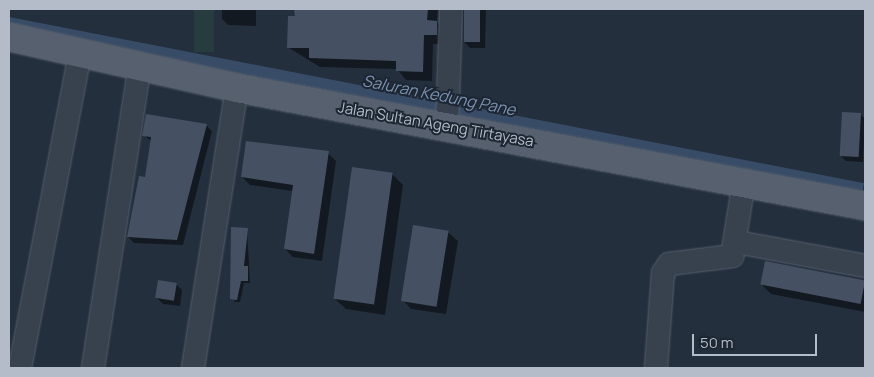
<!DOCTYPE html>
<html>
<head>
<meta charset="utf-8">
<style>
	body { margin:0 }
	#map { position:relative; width:874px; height:377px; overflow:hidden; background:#242f3e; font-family:Manrope,sans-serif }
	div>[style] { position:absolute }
	.green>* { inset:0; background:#263c3f; transform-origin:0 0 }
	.water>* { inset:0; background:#394c67; transform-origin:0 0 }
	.shadow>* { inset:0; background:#0007 }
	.building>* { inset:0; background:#455162; transform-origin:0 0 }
	.roads { filter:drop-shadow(0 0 1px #565f6c) drop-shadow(0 0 1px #565f6c) }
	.minor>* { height:22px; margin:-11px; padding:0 11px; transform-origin:11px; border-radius:11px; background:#38414e }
	.major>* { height:28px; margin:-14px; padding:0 14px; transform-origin:14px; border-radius:14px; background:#56606e }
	span { translate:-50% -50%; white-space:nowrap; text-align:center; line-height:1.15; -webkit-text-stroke:4px #1d2633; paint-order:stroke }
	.street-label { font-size:15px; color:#b4bcc9 }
	.water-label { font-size:16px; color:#7c92b1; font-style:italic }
	.frame { position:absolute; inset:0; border:10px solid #b4bcc9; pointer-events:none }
	.scale { position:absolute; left:692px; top:334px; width:125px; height:22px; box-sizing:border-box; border:2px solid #b4bcc9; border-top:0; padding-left:6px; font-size:15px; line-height:18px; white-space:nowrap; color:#b4bcc9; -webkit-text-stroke:4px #1d2633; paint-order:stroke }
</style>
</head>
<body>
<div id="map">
	<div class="green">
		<div style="left:194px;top:9px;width:20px;height:43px"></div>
	</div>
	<div class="water">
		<div style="left:9px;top:17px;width:871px;height:13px;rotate:11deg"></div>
	</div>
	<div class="shadow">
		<div style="clip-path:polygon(222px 9px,256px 9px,256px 26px,228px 25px,222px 19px)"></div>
		<div style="clip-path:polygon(296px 9px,438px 9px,437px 22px,446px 31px,446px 44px,433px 44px,432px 81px,406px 80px,397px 69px,320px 67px,289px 48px)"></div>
		<div style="clip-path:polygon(463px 9px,486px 9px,485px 48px,470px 48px,464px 42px)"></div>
		<div style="clip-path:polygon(860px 114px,865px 119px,863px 162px,846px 161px,840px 155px)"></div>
		<div style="clip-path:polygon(206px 125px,212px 131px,183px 245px,134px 243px,128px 237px,146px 179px,152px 142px,144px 135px)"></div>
		<div style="clip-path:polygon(328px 153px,336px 161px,322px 261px,293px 257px,285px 249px,293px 191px,250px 185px,242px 177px)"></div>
		<div style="clip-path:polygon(392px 174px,403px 185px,385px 315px,346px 309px,335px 299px)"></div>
		<div style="clip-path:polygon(414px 227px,449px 233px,458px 241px,446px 314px,411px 309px,403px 300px)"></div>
		<div style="clip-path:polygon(247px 230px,250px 283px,244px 283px,240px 302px,234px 302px)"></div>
		<div style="clip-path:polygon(766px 263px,865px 282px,865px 312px,771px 294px,762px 285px)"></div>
		<div style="clip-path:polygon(176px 284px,182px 290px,180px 306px,163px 304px,157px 298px)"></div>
	</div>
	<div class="building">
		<div style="clip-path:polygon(294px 9px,428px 9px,427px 20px,437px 21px,437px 35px,424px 35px,423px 72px,396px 71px,396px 61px,309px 58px,309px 48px,287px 48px,288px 16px,295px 16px)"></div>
		<div style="left:464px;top:9px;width:16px;height:33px"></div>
		<div style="left:842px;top:112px;width:19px;height:44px;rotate:3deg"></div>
		<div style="clip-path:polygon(146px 114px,207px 124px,177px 240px,127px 237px,139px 176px,145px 177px,151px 137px,142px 136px)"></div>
		<div style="clip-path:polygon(246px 141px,329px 151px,314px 254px,284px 249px,293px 185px,241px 177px)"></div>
		<div style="left:352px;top:167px;width:41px;height:133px;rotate:8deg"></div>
		<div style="left:413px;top:225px;width:36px;height:77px;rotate:9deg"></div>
		<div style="clip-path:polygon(231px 227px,248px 228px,244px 266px,248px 266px,248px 281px,241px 281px,237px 300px,230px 299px)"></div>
		<div style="left:765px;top:261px;width:102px;height:24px;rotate:11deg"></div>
		<div style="left:158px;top:280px;width:19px;height:18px;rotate:9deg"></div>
	</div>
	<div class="roads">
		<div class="minor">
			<div style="left:447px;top:126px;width:117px;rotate:-88deg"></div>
			<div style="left:737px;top:242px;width:130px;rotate:10.6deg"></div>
			<div style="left:20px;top:368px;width:322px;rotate:-79.2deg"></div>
			<div style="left:93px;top:368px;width:307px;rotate:-81.2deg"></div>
			<div style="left:193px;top:368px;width:283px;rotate:-81.1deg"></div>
			<div style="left:656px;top:368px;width:95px;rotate:-85.8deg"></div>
			<div style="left:663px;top:273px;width:11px;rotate:-56deg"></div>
			<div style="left:669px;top:264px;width:64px;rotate:-7.2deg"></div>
			<div style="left:732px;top:256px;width:75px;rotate:-80.8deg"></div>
		</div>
		<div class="major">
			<div style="left:9px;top:37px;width:234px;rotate:12.6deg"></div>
			<div style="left:237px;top:88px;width:639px;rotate:10.64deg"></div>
		</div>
	</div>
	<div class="street-label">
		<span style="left:436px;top:124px;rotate:10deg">Jalan Sultan Ageng Tirtayasa</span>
	</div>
	<div class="water-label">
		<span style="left:439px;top:95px;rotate:11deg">Saluran Kedung Pane</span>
	</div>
	<div class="frame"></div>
	<div class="scale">50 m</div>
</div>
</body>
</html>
